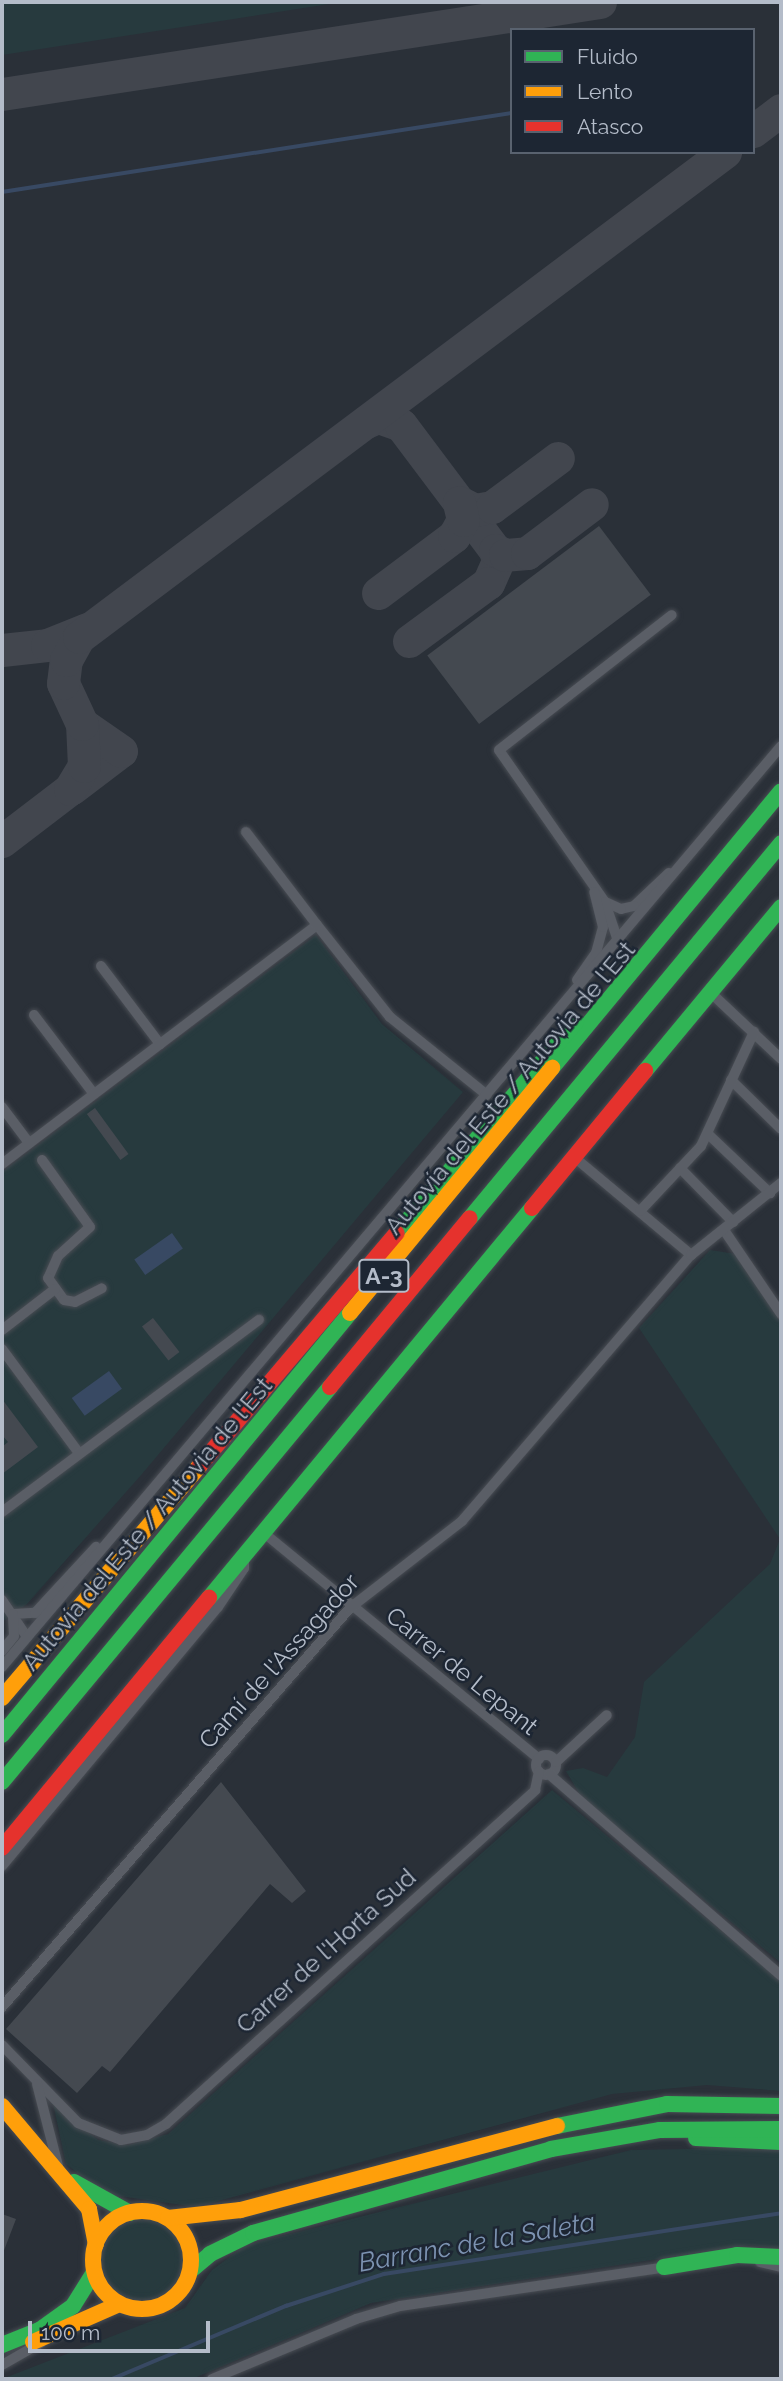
<!DOCTYPE html>
<html>
<head>
<meta charset="utf-8">
<style>
	body { margin:0 }
	#map { position:relative; width:783px; height:2381px; overflow:hidden; background:#2a3038; font-family:Raleway,sans-serif }
	div>[style] { position:absolute }
	.green>* { inset:0; background:#273a3e }
	.round { border-radius:50% }
	.water>* { inset:0; background:#384963; transform-origin:0 0 }
	.stream>* { height:3.5px; margin:-1.75px; padding:0 1.75px; transform-origin:1.75px; border-radius:1.75px; background:#384963 }
	.taxiway>* { height:33px; margin:-16.5px; padding:0 16.5px; transform-origin:16.5px; border-radius:16.5px; background:#42464e }
	.building>* { inset:0; background:#444950; transform-origin:0 0 }
	.roads { filter:drop-shadow(0 0 2px #484c53) drop-shadow(0 0 2px #484c53) }
	.street>* { height:10px; margin:-5px; padding:0 5px; transform-origin:5px; border-radius:5px; background:#5a5e66 }
	.street>.ring { margin:-5px; padding:0; box-sizing:content-box; background:none; border:10px solid #5a5e66; border-radius:50% }
	.fast>* { height:16px; margin:-8px; padding:0 8px; transform-origin:8px; border-radius:8px; background:#30b455 }
	.slow>* { height:16px; margin:-8px; padding:0 8px; transform-origin:8px; border-radius:8px; background:#ff9f0a }
	.slow>.ring { margin:-8px; padding:0; box-sizing:content-box; background:none; border:16px solid #ff9f0a; border-radius:50% }
	.jam>* { height:16px; margin:-8px; padding:0 8px; transform-origin:8px; border-radius:8px; background:#e5322d }
	span { translate:-50% -50%; white-space:nowrap; text-align:center; line-height:1.15; -webkit-text-stroke:5px #1d2633; paint-order:stroke }
	.shield-label span { padding:2px 5px; background:#1d2633; border:2px solid; border-radius:5px; -webkit-text-stroke-width:0 }
	.shield-label { font-size:23px; color:#b4bcc9; font-weight:700 }
	.street-label { font-size:24px; color:#b4bcc9 }
	.water-label { font-size:26px; color:#7c92b1; font-style:italic }
	.frame { position:absolute; inset:0; border:4px solid #b4bcc9; pointer-events:none }
	.legend { position:absolute; left:510px; top:28px; width:245px; height:126px; box-sizing:border-box; background:#1d2633; border:2px solid #59626f; margin:0; padding:9px 12px; list-style:none; font-size:21px; color:#b4bcc9 }
	.legend li { display:flex; align-items:center; gap:14px; height:35px }
	.legend b { width:35px; border:2px solid #59626f }
	.scale { position:absolute; left:28px; top:2321px; width:182px; height:32px; box-sizing:border-box; border:4px solid #b4bcc9; border-top:0; padding-left:9px; font-size:21px; line-height:24px; white-space:nowrap; color:#b4bcc9; -webkit-text-stroke:5px #1d2633; paint-order:stroke }
</style>
</head>
<body>
<div id="map">
	<div class="green">
		<div style="clip-path:polygon(2px 2px,342px 2px,2px 55px)"></div>
		<div style="clip-path:polygon(316px 935px,382px 1024px,463px 1092px,142px 1474px,27px 1604px,2px 1622px,2px 1172px)"></div>
		<div style="clip-path:polygon(710px 1250px,736px 1254px,781px 1321px,781px 1963px,583px 1800px,566px 1771px,583px 1768px,607px 1777px,635px 1737px,644px 1682px,770px 1564px,780px 1539px,639px 1328px)"></div>
		<div style="clip-path:polygon(552px 1790px,781px 1981px,781px 2091px,707px 2085px,612px 2094px,196px 2207px,105px 2194px,66px 2164px,53px 2103px,98px 2140px,128px 2145px,168px 2134px)"></div>
		<div style="clip-path:polygon(742px 2148px,781px 2151px,781px 2248px,749px 2245px,371px 2303px,192px 2379px,2px 2379px,185px 2308px,212px 2270px,246px 2245px,631px 2150px)"></div>
		<div class="round" style="left:101px;top:2219px;width:82px;height:82px"></div>
	</div>
	<div class="water">
		<div style="left:172px;top:1233px;width:19px;height:46px;rotate:55deg"></div>
		<div style="left:109px;top:1371px;width:22px;height:46px;rotate:54deg"></div>
	</div>
	<div class="stream">
		<div style="left:2px;top:192px;width:516px;rotate:-8.81deg"></div>
		<div style="left:112px;top:2379px;width:189px;rotate:-22.8deg"></div>
		<div style="left:286px;top:2306px;width:103px;rotate:-18.1deg"></div>
		<div style="left:384px;top:2274px;width:402px;rotate:-8.7deg"></div>
	</div>
	<div class="taxiway">
		<div style="left:2px;top:94px;width:605px;rotate:-8.75deg"></div>
		<div style="left:753px;top:131px;width:35px;rotate:-37deg"></div>
		<div style="left:366px;top:422px;width:13px;rotate:-23deg"></div>
		<div style="left:378px;top:417px;width:24px;rotate:19deg"></div>
		<div style="left:401px;top:425px;width:156px;rotate:53.1deg"></div>
		<div style="left:495px;top:550px;width:11px;rotate:75deg"></div>
		<div style="left:498px;top:561px;width:24px;rotate:114deg"></div>
		<div style="left:488px;top:583px;width:98px;rotate:143.7deg"></div>
		<div style="left:459px;top:502px;width:18px;rotate:27deg"></div>
		<div style="left:475px;top:510px;width:17px;rotate:-10deg"></div>
		<div style="left:492px;top:507px;width:82px;rotate:-36.6deg"></div>
		<div style="left:495px;top:550px;width:11px;rotate:27deg"></div>
		<div style="left:505px;top:555px;width:22px;rotate:-5deg"></div>
		<div style="left:527px;top:553px;width:81px;rotate:-37deg"></div>
		<div style="left:378px;top:593px;width:95px;rotate:-36.9deg"></div>
		<div style="left:454px;top:536px;width:18px;rotate:-61deg"></div>
		<div style="left:463px;top:520px;width:18px;rotate:-103deg"></div>
		<div style="left:2px;top:650px;width:45px;rotate:-6.3deg"></div>
		<div style="left:47px;top:645px;width:43px;rotate:-21.8deg"></div>
		<div style="left:72px;top:788px;width:61px;rotate:-37.1deg"></div>
		<div style="left:121px;top:751px;width:47px;rotate:-145.3deg"></div>
		<div style="left:2px;top:841px;width:86px;rotate:-37.4deg"></div>
		<div style="left:70px;top:789px;width:27px;rotate:-59deg"></div>
		<div style="left:84px;top:766px;width:42px;rotate:-92.7deg"></div>
		<div style="left:82px;top:724px;width:45px;rotate:-114.9deg"></div>
		<div style="left:63px;top:683px;width:23px;rotate:-83deg"></div>
		<div style="left:66px;top:660px;width:26px;rotate:-61deg"></div>
		<div style="left:79px;top:637px;width:808px;rotate:-36.9deg"></div>
	</div>
	<div class="building">
		<div style="left:599px;top:526px;width:86px;height:215px;rotate:53deg"></div>
		<div style="left:95px;top:1108px;width:57px;height:10px;rotate:54deg"></div>
		<div style="left:153px;top:1318px;width:43px;height:14px;rotate:52deg"></div>
		<div style="clip-path:polygon(2px 1399px,38px 1447px,2px 1474px,2px 1447px,8px 1442px,2px 1435px)"></div>
		<div style="clip-path:polygon(221px 1782px,306px 1891px,292px 1903px,270px 1884px,110px 2072px,102px 2066px,77px 2093px,6px 2029px)"></div>
		<div style="clip-path:polygon(2px 2214px,16px 2219px,3px 2253px,2px 2253px)"></div>
	</div>
	<div class="roads">
		<div class="street">
			<div style="left:669px;top:873px;width:48px;rotate:136.7deg"></div>
			<div style="left:634px;top:906px;width:13px;rotate:167deg"></div>
			<div style="left:621px;top:909px;width:17px;rotate:-156deg"></div>
			<div style="left:605px;top:902px;width:185px;rotate:-124.9deg"></div>
			<div style="left:499px;top:750px;width:219px;rotate:-38deg"></div>
			<div style="left:605px;top:902px;width:41px;rotate:71.6deg"></div>
			<div style="left:317px;top:925px;width:117px;rotate:51.6deg"></div>
			<div style="left:390px;top:1017px;width:124px;rotate:38.8deg"></div>
			<div style="left:101px;top:966px;width:98px;rotate:52.9deg"></div>
			<div style="left:577px;top:980px;width:33px;rotate:-55deg"></div>
			<div style="left:596px;top:953px;width:27px;rotate:-75deg"></div>
			<div style="left:603px;top:927px;width:36px;rotate:-104deg"></div>
			<div style="left:710px;top:992px;width:98px;rotate:43.3deg"></div>
			<div style="left:34px;top:1015px;width:99px;rotate:52.8deg"></div>
			<div style="left:731px;top:1080px;width:70px;rotate:44.4deg"></div>
			<div style="left:2px;top:1107px;width:45px;rotate:53.1deg"></div>
			<div style="left:708px;top:1134px;width:86px;rotate:43.6deg"></div>
			<div style="left:574px;top:1157px;width:153px;rotate:39.9deg"></div>
			<div style="left:42px;top:1160px;width:82px;rotate:54.4deg"></div>
			<div style="left:90px;top:1227px;width:43px;rotate:137.8deg"></div>
			<div style="left:58px;top:1256px;width:24px;rotate:114deg"></div>
			<div style="left:48px;top:1278px;width:27px;rotate:54deg"></div>
			<div style="left:64px;top:1300px;width:11px;rotate:10deg"></div>
			<div style="left:75px;top:1302px;width:30px;rotate:-27deg"></div>
			<div style="left:2px;top:1164px;width:395px;rotate:-37.2deg"></div>
			<div style="left:317px;top:925px;width:117px;rotate:-127.4deg"></div>
			<div style="left:680px;top:1168px;width:76px;rotate:45.5deg"></div>
			<div style="left:640px;top:1211px;width:89px;rotate:-46.8deg"></div>
			<div style="left:701px;top:1146px;width:126px;rotate:-65.1deg"></div>
			<div style="left:724px;top:1230px;width:102px;rotate:55.8deg"></div>
			<div style="left:2px;top:1330px;width:67px;rotate:-37.7deg"></div>
			<div style="left:2px;top:1349px;width:129px;rotate:53.5deg"></div>
			<div style="left:2px;top:1512px;width:321px;rotate:-36.8deg"></div>
			<div style="left:264px;top:1533px;width:356px;rotate:39.4deg"></div>
			<div style="left:2px;top:1600px;width:45px;rotate:56deg"></div>
			<div style="left:13px;top:1614px;width:22px;rotate:-3deg"></div>
			<div style="left:35px;top:1613px;width:90px;rotate:-47.3deg"></div>
			<div style="left:2px;top:1651px;width:19px;rotate:-51deg"></div>
			<div style="left:14px;top:1636px;width:22px;rotate:-93deg"></div>
			<div style="left:2px;top:1667px;width:1206px;rotate:-49.77deg"></div>
			<div class="ring" style="left:536px;top:1755px;width:10px;height:10px"></div>
			<div style="left:556px;top:1762px;width:69px;rotate:-42.7deg"></div>
			<div style="left:549px;top:1774px;width:308px;rotate:41deg"></div>
			<div style="left:2px;top:1866px;width:337px;rotate:-50.2deg"></div>
			<div style="left:218px;top:1607px;width:47px;rotate:-56.3deg"></div>
			<div style="left:244px;top:1568px;width:11px;rotate:-90deg"></div>
			<div style="left:2px;top:2007px;width:529px;rotate:-48.91deg"></div>
			<div style="left:350px;top:1608px;width:142px;rotate:-37.8deg"></div>
			<div style="left:462px;top:1521px;width:351px;rotate:-49.3deg"></div>
			<div style="left:691px;top:1255px;width:115px;rotate:-38.7deg"></div>
			<div style="left:2px;top:2045px;width:109px;rotate:45.7deg"></div>
			<div style="left:78px;top:2123px;width:46px;rotate:21.6deg"></div>
			<div style="left:121px;top:2140px;width:26px;rotate:-11deg"></div>
			<div style="left:147px;top:2135px;width:22px;rotate:-30deg"></div>
			<div style="left:166px;top:2124px;width:498px;rotate:-42.1deg"></div>
			<div style="left:535px;top:1790px;width:19px;rotate:-78deg"></div>
			<div style="left:37px;top:2084px;width:85px;rotate:75.6deg"></div>
			<div style="left:760px;top:2262px;width:22px;rotate:13deg"></div>
			<div style="left:2px;top:2365px;width:46px;rotate:-29.9deg"></div>
			<div style="left:212px;top:2379px;width:156px;rotate:-22.6deg"></div>
			<div style="left:356px;top:2319px;width:46px;rotate:-16.5deg"></div>
			<div style="left:400px;top:2306px;width:270px;rotate:-8.3deg"></div>
		</div>
		<div class="fast">
			<div style="left:552px;top:1068px;width:359px;rotate:-50.4deg"></div>
			<div style="left:645px;top:1071px;width:213px;rotate:-50.3deg"></div>
			<div style="left:470px;top:1218px;width:487px;rotate:-50.3deg"></div>
			<div style="left:397px;top:1233px;width:277px;rotate:-49.7deg"></div>
			<div style="left:209px;top:1598px;width:506px;rotate:-50.37deg"></div>
			<div style="left:2px;top:1735px;width:547px;rotate:-50.49deg"></div>
			<div style="left:2px;top:1782px;width:513px;rotate:-50.29deg"></div>
			<div style="left:557px;top:2126px;width:112px;rotate:-11.3deg"></div>
			<div style="left:667px;top:2104px;width:114px;rotate:1deg"></div>
			<div style="left:696px;top:2138px;width:85px;rotate:2.7deg"></div>
			<div style="left:74px;top:2182px;width:64px;rotate:29deg"></div>
			<div style="left:664px;top:2267px;width:74px;rotate:-9.3deg"></div>
			<div style="left:737px;top:2255px;width:44px;rotate:2.6deg"></div>
			<div style="left:190px;top:2271px;width:26px;rotate:-40deg"></div>
			<div style="left:210px;top:2254px;width:48px;rotate:-26deg"></div>
			<div style="left:253px;top:2233px;width:310px;rotate:-15.7deg"></div>
			<div style="left:551px;top:2149px;width:111px;rotate:-9.9deg"></div>
			<div style="left:660px;top:2130px;width:121px;rotate:-0.5deg"></div>
			<div style="left:34px;top:2334px;width:48px;rotate:-35.7deg"></div>
			<div style="left:73px;top:2306px;width:40px;rotate:-58deg"></div>
			<div style="left:2px;top:2345px;width:45px;rotate:-22deg"></div>
		</div>
		<div class="slow">
			<div style="left:350px;top:1313px;width:318px;rotate:-50.5deg"></div>
			<div style="left:2px;top:1698px;width:306px;rotate:-49.6deg"></div>
			<div style="left:2px;top:2106px;width:135px;rotate:49.8deg"></div>
			<div style="left:89px;top:2209px;width:36px;rotate:79deg"></div>
			<div class="ring" style="left:93px;top:2211px;width:82px;height:82px"></div>
			<div style="left:168px;top:2218px;width:73px;rotate:-6.3deg"></div>
			<div style="left:241px;top:2210px;width:327px;rotate:-14.9deg"></div>
			<div style="left:33px;top:2342px;width:94px;rotate:-23.8deg"></div>
		</div>
		<div class="jam">
			<div style="left:532px;top:1208px;width:178px;rotate:-50.5deg"></div>
			<div style="left:330px;top:1387px;width:219px;rotate:-50.4deg"></div>
			<div style="left:200px;top:1465px;width:304px;rotate:-49.7deg"></div>
			<div style="left:2px;top:1848px;width:325px;rotate:-50.4deg"></div>
		</div>
	</div>
	<div class="shield-label">
		<span style="left:384px;top:1276px">A-3</span>
	</div>
	<div class="street-label">
		<span style="left:510px;top:1088px;rotate:-50deg">Autovía del Este / Autovia de l'Est</span>
		<span style="left:147px;top:1524px;rotate:-50deg">Autovía del Este / Autovia de l'Est</span>
		<span style="left:279px;top:1661px;rotate:-48deg">Camí de l'Assagador</span>
		<span style="left:462px;top:1671px;rotate:39deg">Carrer de Lepant</span>
		<span style="left:326px;top:1951px;rotate:-42deg">Carrer de l'Horta Sud</span>
	</div>
	<div class="water-label">
		<span style="left:477px;top:2243px;rotate:-10deg">Barranc de la Saleta</span>
	</div>
	<div class="frame"></div>
	<ul class="legend">
	<li><b style="height:9px;background:#30b455"></b>Fluido</li>
	<li><b style="height:9px;background:#ff9f0a"></b>Lento</li>
	<li><b style="height:9px;background:#e5322d"></b>Atasco</li>
	</ul>
	<div class="scale">100 m</div>
</div>
</body>
</html>
